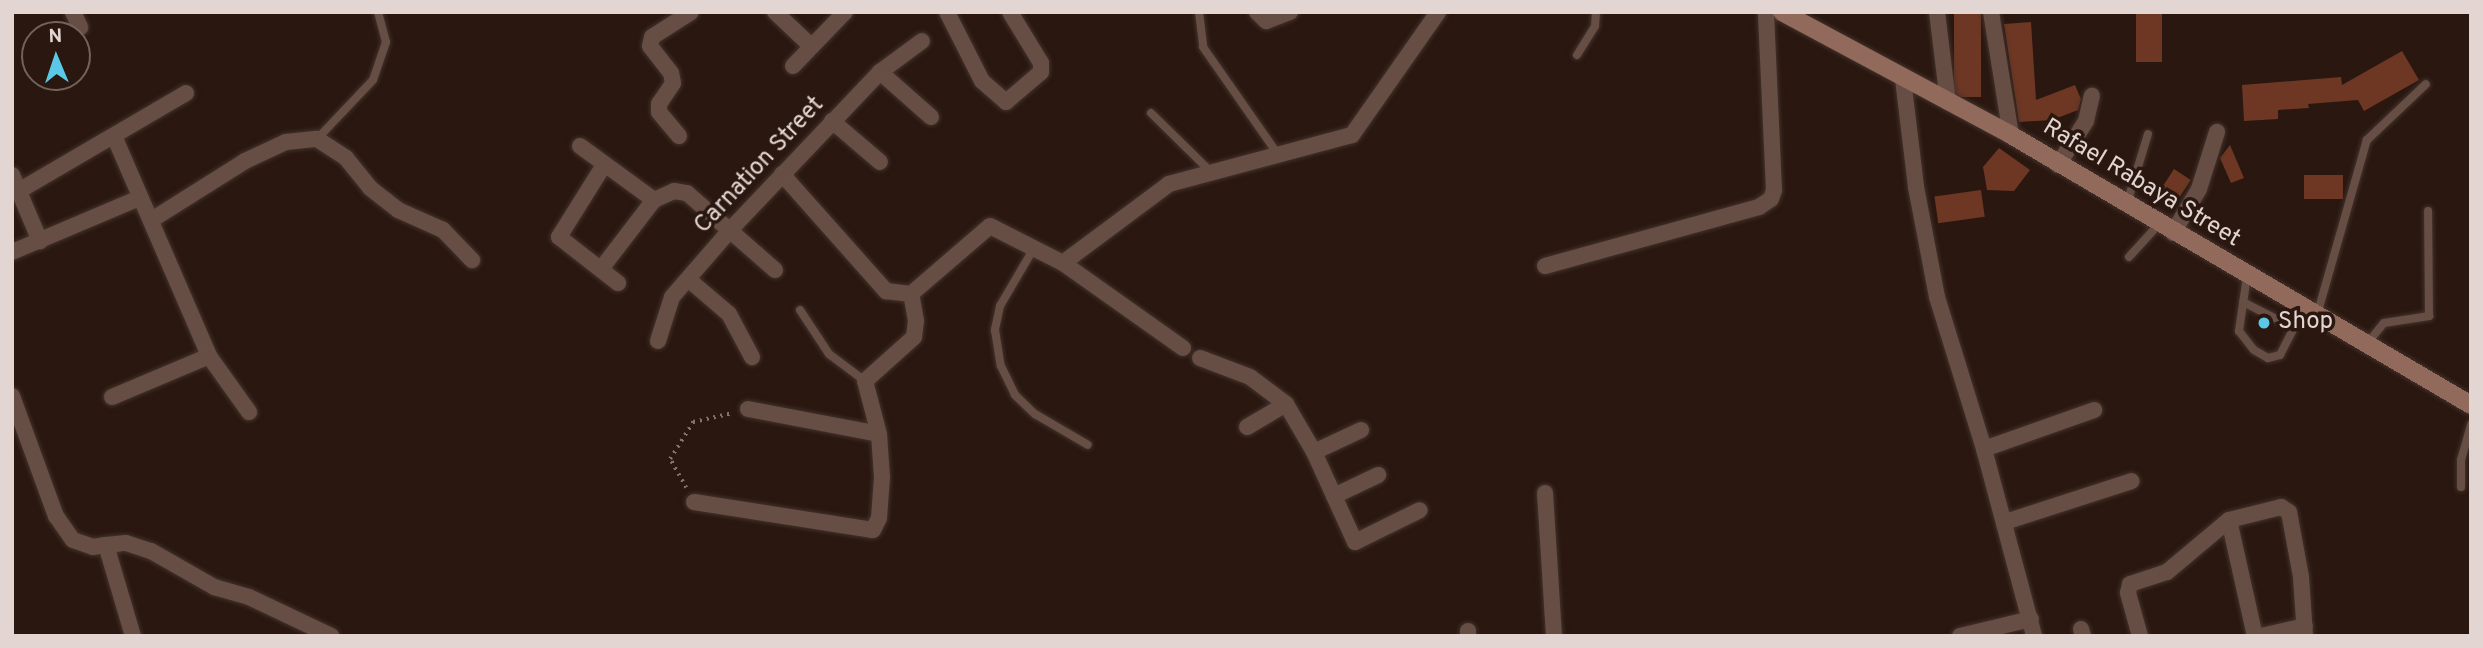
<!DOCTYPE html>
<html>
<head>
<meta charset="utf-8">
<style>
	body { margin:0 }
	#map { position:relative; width:2483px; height:648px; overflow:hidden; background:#291710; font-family:Overpass,sans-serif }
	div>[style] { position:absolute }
	.building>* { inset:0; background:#6d3724; transform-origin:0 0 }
	.path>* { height:3.5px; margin-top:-1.75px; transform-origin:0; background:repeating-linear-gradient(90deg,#82726c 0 2px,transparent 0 7px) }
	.roads { filter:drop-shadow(0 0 2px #43322b) drop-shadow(0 0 2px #43322b) }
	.lane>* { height:8px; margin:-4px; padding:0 4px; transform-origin:4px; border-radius:4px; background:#674e45 }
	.street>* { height:16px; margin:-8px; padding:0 8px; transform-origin:8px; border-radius:8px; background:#674e45 }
	.secondary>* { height:18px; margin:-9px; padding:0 9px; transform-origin:9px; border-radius:9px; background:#926a5c }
	.dots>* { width:19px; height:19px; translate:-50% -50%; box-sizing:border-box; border:4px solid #291710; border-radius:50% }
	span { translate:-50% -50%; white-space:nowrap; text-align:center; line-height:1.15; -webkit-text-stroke:7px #291710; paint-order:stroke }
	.street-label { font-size:24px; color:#e3d5d1 }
	.poi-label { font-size:24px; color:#e3d5d1 }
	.left { translate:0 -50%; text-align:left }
	.frame { position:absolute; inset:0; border:14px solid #e3d5d1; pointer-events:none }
	.north { position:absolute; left:21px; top:21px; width:70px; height:70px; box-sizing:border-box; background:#291710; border:2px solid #73635d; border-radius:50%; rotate:358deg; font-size:19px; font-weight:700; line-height:28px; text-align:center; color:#e3d5d1 }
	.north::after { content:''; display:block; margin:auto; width:24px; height:32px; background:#5bc8e7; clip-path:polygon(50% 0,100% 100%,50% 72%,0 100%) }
</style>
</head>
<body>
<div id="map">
	<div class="building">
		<div style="left:1954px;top:12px;width:27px;height:85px"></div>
		<div style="left:2136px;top:12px;width:26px;height:50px"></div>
		<div style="clip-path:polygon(2031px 22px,2036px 100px,2075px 85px,2081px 99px,2078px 110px,2052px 120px,2019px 122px,2004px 24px)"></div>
		<div style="clip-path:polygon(2402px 51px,2419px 80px,2364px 111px,2358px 100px,2308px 104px,2309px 108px,2278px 110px,2278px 119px,2244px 121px,2242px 85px,2341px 77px,2342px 85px)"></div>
		<div style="clip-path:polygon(2230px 145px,2244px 178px,2231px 183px,2220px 158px)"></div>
		<div style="clip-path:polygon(1999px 148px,2030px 170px,2014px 191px,1987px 190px,1983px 167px)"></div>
		<div style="left:2174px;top:169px;width:20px;height:27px;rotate:33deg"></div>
		<div style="left:2343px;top:175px;width:24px;height:39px;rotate:90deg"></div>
		<div style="left:1981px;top:190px;width:27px;height:47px;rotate:82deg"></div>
	</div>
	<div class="path">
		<div style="left:686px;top:488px;width:33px;rotate:-119deg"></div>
		<div style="left:670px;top:459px;width:44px;rotate:-58.1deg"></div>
		<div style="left:693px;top:422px;width:41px;rotate:-12.7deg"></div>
	</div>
	<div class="roads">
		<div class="lane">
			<div style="left:1199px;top:12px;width:35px;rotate:83deg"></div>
			<div style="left:1203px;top:47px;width:133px;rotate:55.1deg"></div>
			<div style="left:1577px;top:55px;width:34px;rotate:-58deg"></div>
			<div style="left:1595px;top:26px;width:14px;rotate:-86deg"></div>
			<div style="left:1151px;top:113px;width:84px;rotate:44.5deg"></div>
			<div style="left:317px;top:139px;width:81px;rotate:-46.5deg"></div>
			<div style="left:373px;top:80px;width:40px;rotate:-71.1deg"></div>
			<div style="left:386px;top:42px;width:31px;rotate:-105deg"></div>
			<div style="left:2127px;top:203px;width:72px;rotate:-73.1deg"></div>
			<div style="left:1034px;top:248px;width:67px;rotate:120.4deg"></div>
			<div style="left:1000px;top:306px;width:25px;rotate:102deg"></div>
			<div style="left:995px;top:330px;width:36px;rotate:81deg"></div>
			<div style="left:1001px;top:366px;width:32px;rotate:64deg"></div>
			<div style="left:1015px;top:395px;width:28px;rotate:44deg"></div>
			<div style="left:1035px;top:414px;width:61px;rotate:30.3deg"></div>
			<div style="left:2129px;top:257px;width:45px;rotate:-47.7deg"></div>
			<div style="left:2247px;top:276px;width:56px;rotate:98.3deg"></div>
			<div style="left:2239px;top:331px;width:24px;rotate:52deg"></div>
			<div style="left:2254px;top:350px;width:16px;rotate:30deg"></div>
			<div style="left:2268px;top:358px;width:12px;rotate:-14deg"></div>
			<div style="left:2280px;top:355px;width:53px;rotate:-62.9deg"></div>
			<div style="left:2243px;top:302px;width:57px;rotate:27deg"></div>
			<div style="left:800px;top:310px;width:53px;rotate:56.6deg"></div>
			<div style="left:829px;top:354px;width:45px;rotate:36.9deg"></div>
			<div style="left:2317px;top:315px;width:182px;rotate:-74.1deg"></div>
			<div style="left:2367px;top:140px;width:81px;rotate:-43.5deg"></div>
			<div style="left:2366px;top:345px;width:28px;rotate:-51deg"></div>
			<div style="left:2384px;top:323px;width:46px;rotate:-8.8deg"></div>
			<div style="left:2429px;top:316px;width:105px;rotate:-90.5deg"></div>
			<div style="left:2461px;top:487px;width:27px;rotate:-90deg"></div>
			<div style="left:2461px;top:460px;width:37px;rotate:-74deg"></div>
		</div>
		<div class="street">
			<div style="left:73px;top:12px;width:17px;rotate:65deg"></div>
			<div style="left:775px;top:12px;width:50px;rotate:43.4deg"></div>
			<div style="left:947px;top:12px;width:77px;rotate:63.1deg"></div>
			<div style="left:982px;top:81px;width:32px;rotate:41deg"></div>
			<div style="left:1006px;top:102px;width:46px;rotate:-40.6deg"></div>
			<div style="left:1041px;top:72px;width:9px;rotate:-90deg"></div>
			<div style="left:1041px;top:63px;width:60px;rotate:-121.3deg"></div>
			<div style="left:1257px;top:12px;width:13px;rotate:45deg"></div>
			<div style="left:1266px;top:21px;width:26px;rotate:-21deg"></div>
			<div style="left:1937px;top:12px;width:91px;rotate:83deg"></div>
			<div style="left:1991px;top:12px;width:125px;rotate:80.8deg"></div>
			<div style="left:793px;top:66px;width:75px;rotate:-46.1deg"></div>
			<div style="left:880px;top:72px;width:68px;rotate:41.4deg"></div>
			<div style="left:1903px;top:79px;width:109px;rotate:83.1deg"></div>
			<div style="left:1916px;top:187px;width:112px;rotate:79.2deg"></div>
			<div style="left:1937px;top:297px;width:159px;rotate:72.8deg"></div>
			<div style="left:1984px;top:449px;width:194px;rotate:75deg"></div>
			<div style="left:832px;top:121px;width:63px;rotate:40.5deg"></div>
			<div style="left:114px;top:136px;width:240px;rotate:66.6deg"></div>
			<div style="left:209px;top:356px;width:69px;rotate:54.5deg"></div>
			<div style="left:679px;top:136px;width:31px;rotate:-130deg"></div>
			<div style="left:659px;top:112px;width:8px;rotate:-90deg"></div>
			<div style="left:659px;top:104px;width:25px;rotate:-56deg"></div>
			<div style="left:673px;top:83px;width:10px;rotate:-101deg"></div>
			<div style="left:671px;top:73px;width:34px;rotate:-128deg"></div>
			<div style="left:650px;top:46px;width:9px;rotate:-77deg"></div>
			<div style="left:652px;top:37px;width:46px;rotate:-32.7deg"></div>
			<div style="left:580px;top:146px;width:92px;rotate:36.1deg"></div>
			<div style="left:604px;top:165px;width:85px;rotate:122deg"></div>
			<div style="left:559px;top:237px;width:75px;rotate:37.9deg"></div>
			<div style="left:2058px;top:165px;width:52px;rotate:-57.5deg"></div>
			<div style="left:2086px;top:121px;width:26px;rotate:-77deg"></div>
			<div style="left:782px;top:174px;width:157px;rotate:48.4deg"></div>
			<div style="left:886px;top:291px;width:25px;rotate:7deg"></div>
			<div style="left:12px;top:175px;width:72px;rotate:67deg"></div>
			<div style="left:22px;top:189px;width:190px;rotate:-30.3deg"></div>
			<div style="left:153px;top:219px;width:109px;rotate:-32.2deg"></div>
			<div style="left:245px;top:161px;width:45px;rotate:-24.9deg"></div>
			<div style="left:286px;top:142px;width:31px;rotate:-6deg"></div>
			<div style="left:317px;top:139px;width:35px;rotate:33deg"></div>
			<div style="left:346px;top:158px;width:38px;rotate:51deg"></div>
			<div style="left:370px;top:188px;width:36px;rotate:38deg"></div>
			<div style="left:398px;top:210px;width:49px;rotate:24deg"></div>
			<div style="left:443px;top:230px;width:42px;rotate:46deg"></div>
			<div style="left:2173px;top:233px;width:51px;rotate:-59.4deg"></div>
			<div style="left:2199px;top:189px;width:60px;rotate:-72.5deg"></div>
			<div style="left:12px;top:252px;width:138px;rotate:-23deg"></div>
			<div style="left:1063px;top:263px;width:132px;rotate:-36.7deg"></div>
			<div style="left:1169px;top:184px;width:189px;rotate:-15deg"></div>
			<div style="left:1352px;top:135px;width:150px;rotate:-55deg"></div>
			<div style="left:1545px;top:266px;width:222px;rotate:-15.4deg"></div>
			<div style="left:1759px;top:207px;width:14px;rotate:-34deg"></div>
			<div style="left:1771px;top:199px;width:9px;rotate:-72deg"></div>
			<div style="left:1774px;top:190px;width:178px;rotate:-92.6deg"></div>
			<div style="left:601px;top:269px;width:87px;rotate:-52.5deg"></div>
			<div style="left:654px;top:200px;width:22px;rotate:-24deg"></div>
			<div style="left:674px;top:191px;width:13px;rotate:9deg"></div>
			<div style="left:687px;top:193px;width:117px;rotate:41.2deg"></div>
			<div style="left:688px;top:279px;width:54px;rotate:40.5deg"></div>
			<div style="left:729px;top:314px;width:49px;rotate:61.9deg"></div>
			<div style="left:658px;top:341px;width:46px;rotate:-72.3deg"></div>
			<div style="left:672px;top:297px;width:91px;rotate:-49deg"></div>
			<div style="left:732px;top:228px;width:215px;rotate:-46.5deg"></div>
			<div style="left:880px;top:72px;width:52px;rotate:-36.4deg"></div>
			<div style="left:1200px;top:358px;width:53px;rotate:20.8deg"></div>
			<div style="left:1250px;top:377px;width:45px;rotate:36.9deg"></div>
			<div style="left:1286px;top:404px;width:56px;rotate:59.7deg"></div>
			<div style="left:1314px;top:452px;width:99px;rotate:65.5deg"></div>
			<div style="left:1355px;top:542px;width:72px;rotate:-26.2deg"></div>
			<div style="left:12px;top:396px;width:128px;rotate:69.9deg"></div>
			<div style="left:56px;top:516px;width:29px;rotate:55deg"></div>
			<div style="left:73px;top:540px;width:21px;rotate:19deg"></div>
			<div style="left:93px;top:547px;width:13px;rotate:-9deg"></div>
			<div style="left:106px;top:545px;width:95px;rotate:73.5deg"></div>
			<div style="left:112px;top:397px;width:105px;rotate:-22.9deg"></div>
			<div style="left:748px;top:409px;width:133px;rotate:10.8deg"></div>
			<div style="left:1247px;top:427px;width:45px;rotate:-30.5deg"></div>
			<div style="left:1984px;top:449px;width:117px;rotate:-19.5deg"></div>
			<div style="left:1314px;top:452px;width:52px;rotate:-25.1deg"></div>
			<div style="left:1545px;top:493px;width:143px;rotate:86.4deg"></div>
			<div style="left:1334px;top:496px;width:49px;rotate:-25.5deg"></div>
			<div style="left:694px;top:502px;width:181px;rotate:8.9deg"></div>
			<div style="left:873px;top:530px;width:13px;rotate:-63deg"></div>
			<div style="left:879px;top:518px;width:41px;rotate:-85.8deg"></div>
			<div style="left:882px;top:477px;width:43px;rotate:-94deg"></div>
			<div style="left:879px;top:434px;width:55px;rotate:-104.8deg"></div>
			<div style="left:865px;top:381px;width:66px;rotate:-41.9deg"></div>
			<div style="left:914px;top:337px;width:16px;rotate:-83deg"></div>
			<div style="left:916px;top:321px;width:27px;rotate:-100deg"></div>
			<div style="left:911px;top:294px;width:104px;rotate:-40.7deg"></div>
			<div style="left:990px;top:226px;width:82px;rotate:26.9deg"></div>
			<div style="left:1063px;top:263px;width:147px;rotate:35.3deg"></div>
			<div style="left:2229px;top:520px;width:119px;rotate:77.4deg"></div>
			<div style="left:2005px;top:522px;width:133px;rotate:-17.9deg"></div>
			<div style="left:106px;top:545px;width:20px;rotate:-6deg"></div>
			<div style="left:126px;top:543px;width:26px;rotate:18deg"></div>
			<div style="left:151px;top:551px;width:73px;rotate:29.7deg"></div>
			<div style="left:214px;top:587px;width:36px;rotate:16deg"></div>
			<div style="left:249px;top:597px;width:91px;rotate:25.4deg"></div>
			<div style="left:2081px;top:629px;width:7px;rotate:74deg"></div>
			<div style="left:1468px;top:631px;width:5px;rotate:90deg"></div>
			<div style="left:1960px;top:636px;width:73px;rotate:-13.5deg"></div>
			<div style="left:2140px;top:636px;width:45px;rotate:-105.6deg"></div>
			<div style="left:2128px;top:593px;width:9px;rotate:-77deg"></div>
			<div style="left:2130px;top:584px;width:39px;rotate:-18deg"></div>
			<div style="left:2167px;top:572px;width:81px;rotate:-40deg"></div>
			<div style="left:2229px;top:520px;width:54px;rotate:-14deg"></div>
			<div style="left:2281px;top:507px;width:9px;rotate:32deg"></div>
			<div style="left:2289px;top:512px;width:66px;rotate:79.5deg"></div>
			<div style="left:2301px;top:577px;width:59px;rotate:86.1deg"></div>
			<div style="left:2261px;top:636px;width:45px;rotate:-12.8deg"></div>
		</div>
		<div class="secondary">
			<div style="left:1782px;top:12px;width:260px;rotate:28.2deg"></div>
			<div style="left:2011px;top:135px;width:533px;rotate:30.41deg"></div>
		</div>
	</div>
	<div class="dots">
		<div style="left:2264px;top:323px;background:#5bc8e7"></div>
	</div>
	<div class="street-label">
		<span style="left:760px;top:166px;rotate:-47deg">Carnation Street</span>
		<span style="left:2141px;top:184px;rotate:31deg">Rafael Rabaya Street</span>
	</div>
	<div class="poi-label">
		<span class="left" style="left:2278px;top:323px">Shop</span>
	</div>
	<div class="frame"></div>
	<div class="north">N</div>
</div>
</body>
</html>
